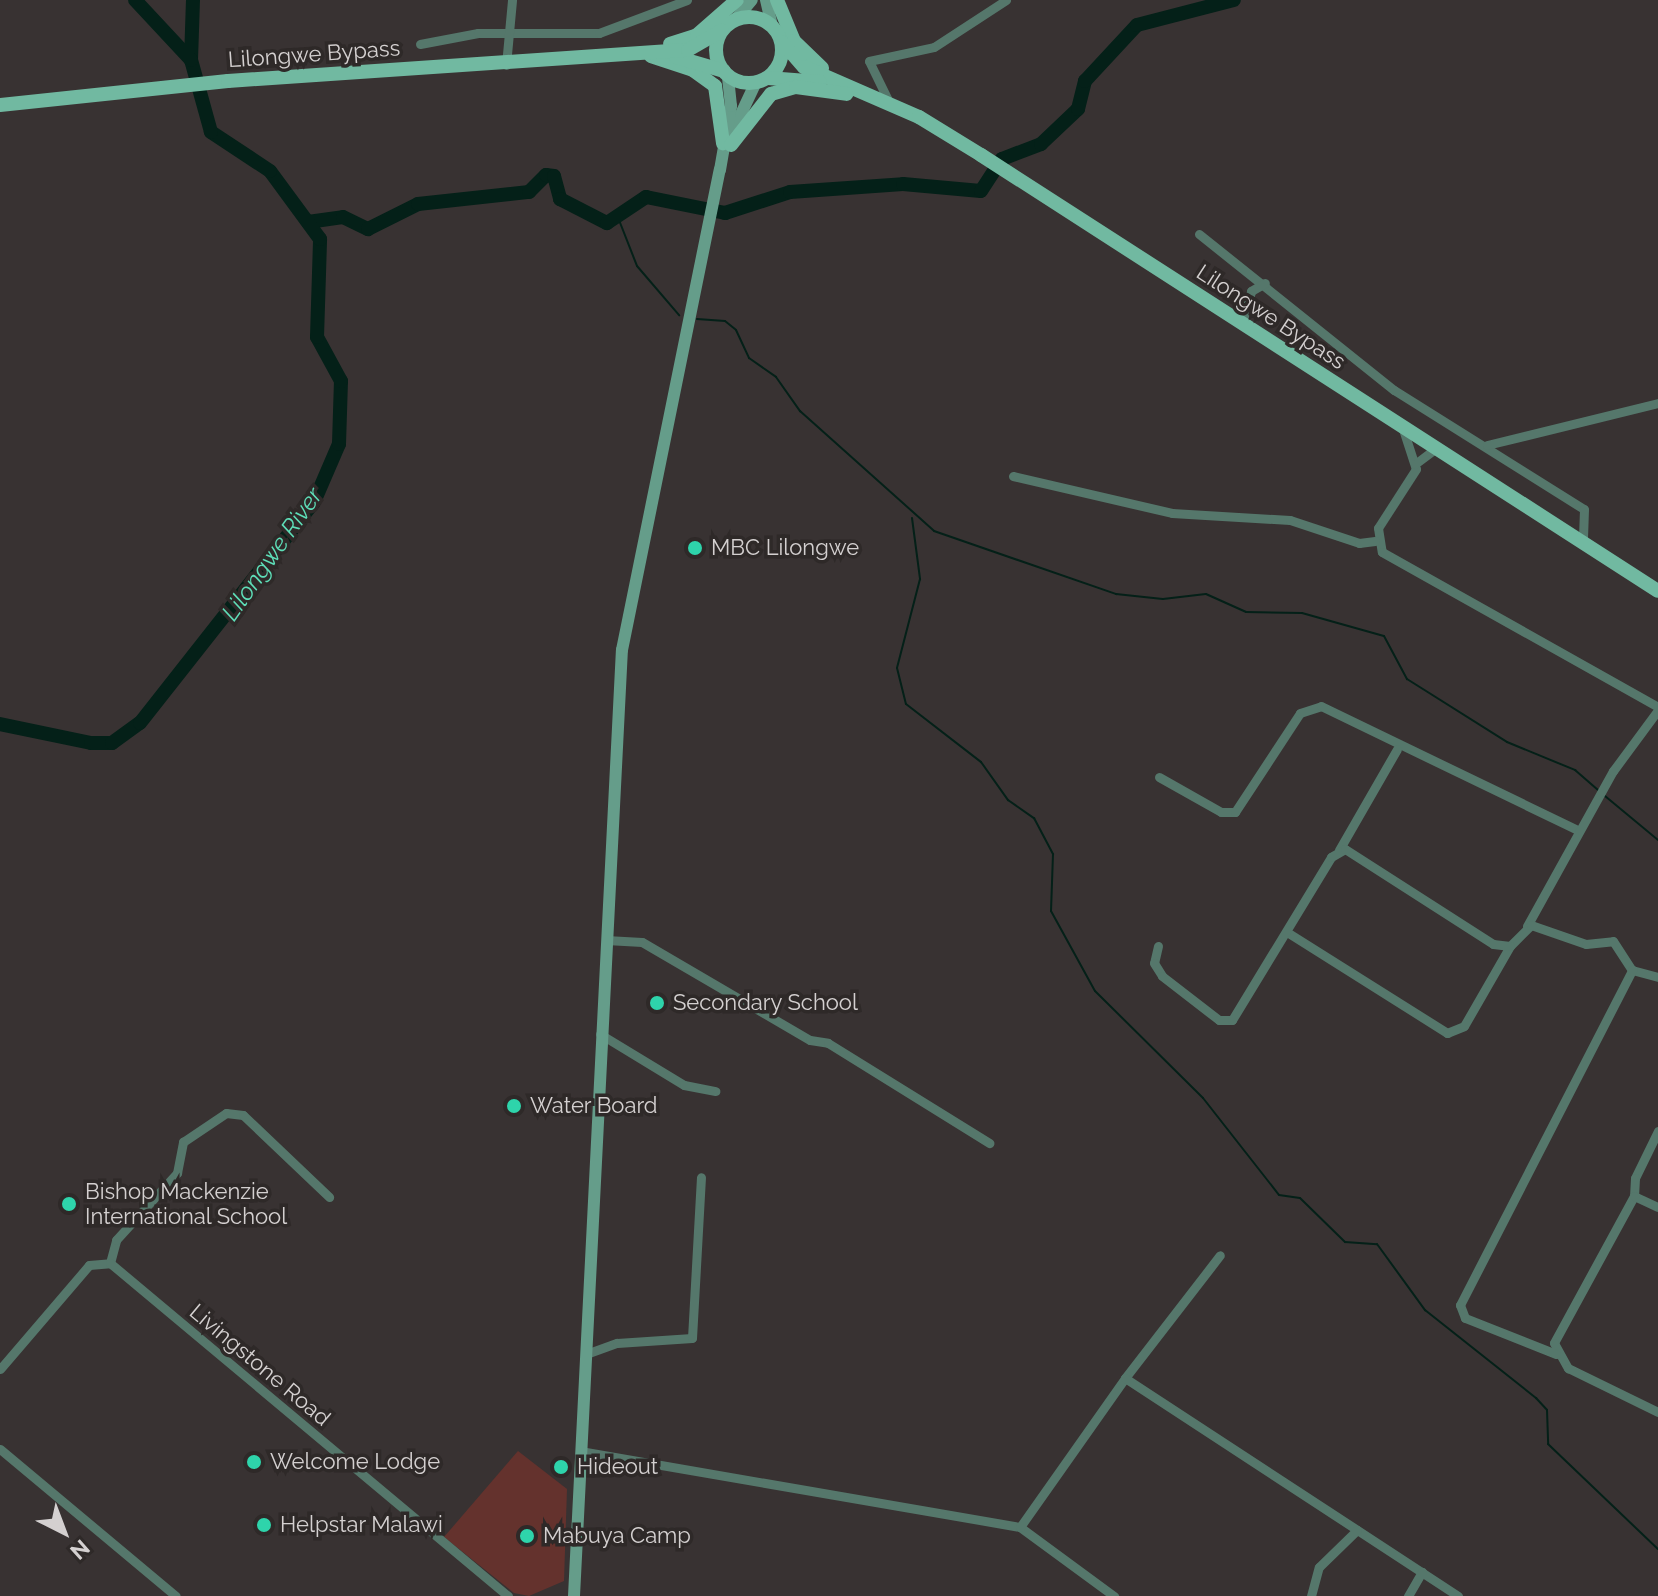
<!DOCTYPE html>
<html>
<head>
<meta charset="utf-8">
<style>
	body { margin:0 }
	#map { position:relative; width:1658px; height:1596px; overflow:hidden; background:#383232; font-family:Raleway,sans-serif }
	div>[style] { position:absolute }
	.green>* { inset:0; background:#64322d }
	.stream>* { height:2px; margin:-1px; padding:0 1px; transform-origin:1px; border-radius:1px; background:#042018 }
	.river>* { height:14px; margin:-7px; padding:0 7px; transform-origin:7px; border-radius:7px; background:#042018 }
	.minor>* { height:9px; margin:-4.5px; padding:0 4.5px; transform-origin:4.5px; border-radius:4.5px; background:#55776b }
	.secondary>* { height:12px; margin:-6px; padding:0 6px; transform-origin:6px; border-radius:6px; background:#659d8a }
	.primary>* { height:14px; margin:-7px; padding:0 7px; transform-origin:7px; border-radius:7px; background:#71b9a1 }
	.primary>.ring { margin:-7px; padding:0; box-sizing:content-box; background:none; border:14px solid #71b9a1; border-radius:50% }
	.dots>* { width:22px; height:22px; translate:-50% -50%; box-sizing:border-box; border:4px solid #2e2928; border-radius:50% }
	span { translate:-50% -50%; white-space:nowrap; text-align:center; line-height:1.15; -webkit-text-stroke:7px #2e2928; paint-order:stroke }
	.street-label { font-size:22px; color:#d4d0d0 }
	.poi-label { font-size:22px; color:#d4d0d0 }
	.left { translate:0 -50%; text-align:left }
	.water-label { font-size:24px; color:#5edeb8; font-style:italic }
	.north { position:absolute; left:24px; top:1492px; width:80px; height:80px; -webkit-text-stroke:6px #2e2928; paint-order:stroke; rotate:138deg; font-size:22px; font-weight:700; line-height:32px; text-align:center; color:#d4d0d0 }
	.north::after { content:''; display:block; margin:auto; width:28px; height:36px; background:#d4d0d0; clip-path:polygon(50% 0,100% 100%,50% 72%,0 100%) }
</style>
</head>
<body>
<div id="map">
	<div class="green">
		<div style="clip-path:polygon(518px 1451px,567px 1489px,564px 1581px,529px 1596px,514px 1593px,444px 1537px)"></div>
	</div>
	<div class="stream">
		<div style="left:619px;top:220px;width:49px;rotate:68.6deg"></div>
		<div style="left:637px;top:266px;width:65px;rotate:49.4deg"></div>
		<div style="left:697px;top:319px;width:28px;rotate:4deg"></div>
		<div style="left:725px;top:321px;width:14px;rotate:39deg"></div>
		<div style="left:736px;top:330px;width:31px;rotate:65deg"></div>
		<div style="left:749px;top:358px;width:33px;rotate:35deg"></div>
		<div style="left:776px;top:377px;width:42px;rotate:54.8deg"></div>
		<div style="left:800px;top:411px;width:180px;rotate:41.8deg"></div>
		<div style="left:934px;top:531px;width:193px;rotate:19.1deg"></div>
		<div style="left:1116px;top:594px;width:47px;rotate:6.1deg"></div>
		<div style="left:1163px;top:599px;width:43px;rotate:-6.6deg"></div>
		<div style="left:1206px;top:594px;width:44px;rotate:24.2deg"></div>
		<div style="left:1246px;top:612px;width:56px;rotate:1deg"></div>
		<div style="left:1302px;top:613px;width:85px;rotate:15.7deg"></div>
		<div style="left:1384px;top:636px;width:49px;rotate:61.9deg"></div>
		<div style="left:1407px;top:679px;width:118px;rotate:32.2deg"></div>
		<div style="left:1507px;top:742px;width:74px;rotate:22.4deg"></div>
		<div style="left:1575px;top:770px;width:32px;rotate:41deg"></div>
		<div style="left:912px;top:518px;width:62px;rotate:82.5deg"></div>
		<div style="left:920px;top:579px;width:92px;rotate:104.5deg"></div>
		<div style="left:897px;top:668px;width:37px;rotate:76deg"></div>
		<div style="left:906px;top:704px;width:95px;rotate:37.7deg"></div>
		<div style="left:981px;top:762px;width:47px;rotate:54.6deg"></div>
		<div style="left:1008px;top:800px;width:32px;rotate:35deg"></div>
		<div style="left:1034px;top:818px;width:41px;rotate:62.2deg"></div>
		<div style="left:1053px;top:854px;width:57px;rotate:92deg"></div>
		<div style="left:1051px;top:911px;width:91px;rotate:61.2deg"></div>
		<div style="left:1095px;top:991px;width:152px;rotate:44.7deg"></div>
		<div style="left:1203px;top:1098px;width:123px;rotate:51.9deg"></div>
		<div style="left:1279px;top:1195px;width:21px;rotate:8deg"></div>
		<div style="left:1300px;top:1198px;width:63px;rotate:44.4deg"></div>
		<div style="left:1345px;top:1242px;width:32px;rotate:4deg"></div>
		<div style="left:1377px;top:1244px;width:82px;rotate:54deg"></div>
		<div style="left:1425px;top:1310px;width:142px;rotate:38.4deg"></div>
		<div style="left:1536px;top:1398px;width:16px;rotate:47deg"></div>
		<div style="left:1547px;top:1410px;width:34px;rotate:88deg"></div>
		<div style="left:1548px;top:1444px;width:152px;rotate:43.7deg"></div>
		<div style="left:1605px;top:796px;width:69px;rotate:39.7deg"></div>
	</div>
	<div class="river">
		<div style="left:191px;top:60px;width:60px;rotate:-88.1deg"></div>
		<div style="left:308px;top:222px;width:35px;rotate:-8deg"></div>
		<div style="left:343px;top:217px;width:28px;rotate:26deg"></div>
		<div style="left:368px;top:229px;width:56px;rotate:-26.6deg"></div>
		<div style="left:418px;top:204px;width:112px;rotate:-6.2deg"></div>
		<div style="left:529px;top:192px;width:24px;rotate:-45deg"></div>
		<div style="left:546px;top:175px;width:8px;rotate:7deg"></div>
		<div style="left:554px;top:176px;width:24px;rotate:75deg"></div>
		<div style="left:560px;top:199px;width:53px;rotate:27.1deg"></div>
		<div style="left:607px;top:223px;width:47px;rotate:-33.7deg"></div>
		<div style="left:646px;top:197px;width:81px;rotate:11.4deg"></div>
		<div style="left:725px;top:213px;width:68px;rotate:-17.9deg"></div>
		<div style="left:790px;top:192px;width:113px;rotate:-4deg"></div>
		<div style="left:903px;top:184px;width:78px;rotate:5.1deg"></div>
		<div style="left:981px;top:191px;width:38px;rotate:-57deg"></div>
		<div style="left:1002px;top:159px;width:42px;rotate:-21deg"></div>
		<div style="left:1041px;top:144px;width:51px;rotate:-43.4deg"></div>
		<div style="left:1078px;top:109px;width:29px;rotate:-76deg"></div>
		<div style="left:1085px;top:81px;width:76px;rotate:-47.1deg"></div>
		<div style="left:1137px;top:25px;width:100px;rotate:-14.5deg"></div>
		<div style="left:0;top:724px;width:93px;rotate:11.8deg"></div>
		<div style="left:91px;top:743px;width:21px"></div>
		<div style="left:112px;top:743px;width:34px;rotate:-36deg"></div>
		<div style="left:140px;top:723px;width:281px;rotate:-51.8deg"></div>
		<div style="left:314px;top:502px;width:63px;rotate:-66.7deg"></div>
		<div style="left:339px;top:444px;width:63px;rotate:-88.2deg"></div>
		<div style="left:341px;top:381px;width:50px;rotate:-118.6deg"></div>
		<div style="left:317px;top:337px;width:98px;rotate:-88.2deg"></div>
		<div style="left:320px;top:239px;width:84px;rotate:-126.3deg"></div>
		<div style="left:270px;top:171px;width:71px;rotate:-146.5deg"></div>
		<div style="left:211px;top:132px;width:75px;rotate:-105.5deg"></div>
		<div style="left:191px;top:60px;width:82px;rotate:-133deg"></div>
	</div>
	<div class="minor">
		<div style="left:420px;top:44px;width:59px;rotate:-10.7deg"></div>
		<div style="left:478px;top:33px;width:121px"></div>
		<div style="left:599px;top:33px;width:94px;rotate:-20.6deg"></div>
		<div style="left:506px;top:65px;width:65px;rotate:-84.7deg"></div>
		<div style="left:888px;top:100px;width:43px;rotate:-116deg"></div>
		<div style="left:869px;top:61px;width:66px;rotate:-12.2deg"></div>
		<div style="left:934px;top:47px;width:86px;rotate:-33.1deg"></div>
		<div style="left:1199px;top:234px;width:250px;rotate:38.7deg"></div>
		<div style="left:1394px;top:390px;width:224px;rotate:32.1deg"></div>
		<div style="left:1584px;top:509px;width:34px;rotate:92deg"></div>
		<div style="left:1244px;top:316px;width:26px;rotate:-74deg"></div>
		<div style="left:1251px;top:291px;width:16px;rotate:-30deg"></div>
		<div style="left:1402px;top:426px;width:45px;rotate:72deg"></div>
		<div style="left:1416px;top:469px;width:70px;rotate:122.8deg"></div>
		<div style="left:1378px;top:528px;width:24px;rotate:81deg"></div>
		<div style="left:1382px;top:552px;width:317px;rotate:29.3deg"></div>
		<div style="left:1487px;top:445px;width:176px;rotate:-13.8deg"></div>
		<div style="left:1415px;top:464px;width:26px;rotate:-37deg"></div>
		<div style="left:1013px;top:476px;width:163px;rotate:13.1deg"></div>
		<div style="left:1172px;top:513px;width:118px;rotate:3.4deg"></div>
		<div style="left:1290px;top:520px;width:73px;rotate:18.4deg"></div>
		<div style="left:1359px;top:543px;width:16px;rotate:-7deg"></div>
		<div style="left:1159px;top:777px;width:71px;rotate:29.4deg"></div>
		<div style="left:1221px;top:812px;width:14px"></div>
		<div style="left:1235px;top:812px;width:118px;rotate:-56.7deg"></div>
		<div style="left:1300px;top:713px;width:22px;rotate:-18deg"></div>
		<div style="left:1321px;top:706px;width:285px;rotate:25.8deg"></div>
		<div style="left:1339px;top:850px;width:116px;rotate:-60.1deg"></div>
		<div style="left:1527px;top:926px;width:177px;rotate:-61deg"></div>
		<div style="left:1613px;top:771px;width:76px;rotate:-53.6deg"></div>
		<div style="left:1290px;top:934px;width:186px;rotate:32.2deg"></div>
		<div style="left:1447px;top:1033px;width:18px;rotate:-22deg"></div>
		<div style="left:1464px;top:1026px;width:92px;rotate:-60.1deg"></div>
		<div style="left:1510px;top:946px;width:30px;rotate:-45deg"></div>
		<div style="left:1531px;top:925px;width:58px;rotate:19.1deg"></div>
		<div style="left:1586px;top:944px;width:27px;rotate:-6deg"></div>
		<div style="left:1613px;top:941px;width:35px;rotate:57deg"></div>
		<div style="left:1632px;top:970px;width:27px;rotate:15deg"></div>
		<div style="left:606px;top:940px;width:36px;rotate:3deg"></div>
		<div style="left:642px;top:942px;width:194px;rotate:30.3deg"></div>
		<div style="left:810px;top:1040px;width:18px;rotate:9deg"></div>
		<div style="left:828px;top:1043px;width:190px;rotate:31.8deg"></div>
		<div style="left:1158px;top:946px;width:17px;rotate:103deg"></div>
		<div style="left:1154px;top:963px;width:15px;rotate:58deg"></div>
		<div style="left:1162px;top:976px;width:72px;rotate:37.7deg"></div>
		<div style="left:1219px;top:1020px;width:13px"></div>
		<div style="left:1232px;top:1020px;width:191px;rotate:-58.7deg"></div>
		<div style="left:1331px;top:857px;width:16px;rotate:-30deg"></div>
		<div style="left:1345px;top:849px;width:176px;rotate:32.7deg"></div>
		<div style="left:1493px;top:944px;width:17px;rotate:7deg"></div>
		<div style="left:600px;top:1034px;width:98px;rotate:31.3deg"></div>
		<div style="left:684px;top:1085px;width:32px;rotate:11deg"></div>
		<div style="left:1658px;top:1131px;width:52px;rotate:116.1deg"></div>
		<div style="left:1635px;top:1178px;width:18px;rotate:93deg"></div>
		<div style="left:1634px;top:1196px;width:167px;rotate:118.6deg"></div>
		<div style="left:1554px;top:1343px;width:29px;rotate:61deg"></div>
		<div style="left:1568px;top:1368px;width:100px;rotate:26.1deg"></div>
		<div style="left:1634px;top:1196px;width:26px;rotate:25deg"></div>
		<div style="left:110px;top:1263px;width:24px;rotate:-75deg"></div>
		<div style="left:116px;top:1240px;width:91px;rotate:-47.7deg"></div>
		<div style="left:177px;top:1173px;width:32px;rotate:-79deg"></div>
		<div style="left:183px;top:1142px;width:52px;rotate:-34deg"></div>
		<div style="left:226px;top:1113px;width:17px;rotate:7deg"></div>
		<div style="left:243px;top:1115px;width:119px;rotate:43.6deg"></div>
		<div style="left:586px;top:1354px;width:33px;rotate:-20deg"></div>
		<div style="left:617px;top:1343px;width:75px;rotate:-3.8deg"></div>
		<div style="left:692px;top:1338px;width:161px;rotate:-86.8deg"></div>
		<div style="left:1556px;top:1354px;width:98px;rotate:-158.4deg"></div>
		<div style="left:1465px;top:1318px;width:14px;rotate:-111deg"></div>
		<div style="left:1460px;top:1305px;width:377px;rotate:-62.8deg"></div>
		<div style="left:0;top:1369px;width:137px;rotate:-49.4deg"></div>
		<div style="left:89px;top:1265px;width:21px;rotate:-5deg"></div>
		<div style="left:110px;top:1263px;width:519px;rotate:39.92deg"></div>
		<div style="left:1125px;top:1378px;width:155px;rotate:-52.3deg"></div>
		<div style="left:0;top:1449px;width:229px;rotate:39.9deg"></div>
		<div style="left:580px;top:1451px;width:447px;rotate:9.8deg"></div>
		<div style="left:1020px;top:1527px;width:117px;rotate:36.3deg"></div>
		<div style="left:1020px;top:1527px;width:182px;rotate:-54.8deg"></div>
		<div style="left:1125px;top:1378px;width:398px;rotate:33.2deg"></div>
		<div style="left:1311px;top:1596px;width:30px;rotate:-75deg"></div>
		<div style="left:1319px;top:1567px;width:53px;rotate:-44.2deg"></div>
		<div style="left:1408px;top:1596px;width:28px;rotate:-60deg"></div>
	</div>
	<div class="secondary">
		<div style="left:766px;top:0;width:26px;rotate:77deg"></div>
		<div style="left:735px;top:20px;width:26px;rotate:-50deg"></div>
		<div style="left:734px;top:129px;width:52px;rotate:-64.9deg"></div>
		<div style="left:574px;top:1596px;width:947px;rotate:-87.1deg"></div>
		<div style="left:622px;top:650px;width:490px;rotate:-78.5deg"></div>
		<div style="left:720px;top:170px;width:65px;rotate:-80.2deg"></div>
		<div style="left:731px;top:106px;width:30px;rotate:-96deg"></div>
	</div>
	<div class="primary">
		<div style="left:777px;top:0;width:44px;rotate:67.5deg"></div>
		<div style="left:794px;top:41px;width:39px;rotate:44deg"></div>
		<div class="ring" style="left:716px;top:17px;width:52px;height:52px"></div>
		<div style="left:782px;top:42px;width:33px;rotate:49deg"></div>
		<div style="left:804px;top:67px;width:125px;rotate:23.5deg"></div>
		<div style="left:919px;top:117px;width:73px;rotate:31.5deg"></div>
		<div style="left:981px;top:155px;width:805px;rotate:32.78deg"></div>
		<div style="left:670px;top:44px;width:28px;rotate:-18deg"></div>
		<div style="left:697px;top:35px;width:53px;rotate:-41.2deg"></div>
		<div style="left:651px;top:56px;width:44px;rotate:18.4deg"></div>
		<div style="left:693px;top:70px;width:27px;rotate:36deg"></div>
		<div style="left:715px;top:86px;width:58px;rotate:82deg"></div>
		<div style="left:676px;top:57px;width:50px;rotate:16.3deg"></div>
		<div style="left:768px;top:78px;width:52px;rotate:4.4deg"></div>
		<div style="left:0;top:105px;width:229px;rotate:-6deg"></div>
		<div style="left:228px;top:81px;width:461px;rotate:-3.9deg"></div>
		<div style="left:688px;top:50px;width:39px;rotate:-30deg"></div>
		<div style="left:731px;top:145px;width:65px;rotate:-51.9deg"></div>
		<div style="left:771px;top:94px;width:26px;rotate:-16deg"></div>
		<div style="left:796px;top:87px;width:51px;rotate:7.8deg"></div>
	</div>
	<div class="dots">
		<div style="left:695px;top:548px;background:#2ed4ab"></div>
		<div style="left:657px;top:1003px;background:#2ed4ab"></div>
		<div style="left:514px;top:1106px;background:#2ed4ab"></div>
		<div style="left:69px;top:1204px;background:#2ed4ab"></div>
		<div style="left:254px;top:1462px;background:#2ed4ab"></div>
		<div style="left:561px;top:1467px;background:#2ed4ab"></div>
		<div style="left:264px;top:1525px;background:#2ed4ab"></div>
		<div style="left:527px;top:1536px;background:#2ed4ab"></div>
	</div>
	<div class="street-label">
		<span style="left:314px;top:54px;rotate:-4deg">Lilongwe Bypass</span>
		<span style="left:1271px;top:317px;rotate:33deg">Lilongwe Bypass</span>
		<span style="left:260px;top:1365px;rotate:40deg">Livingstone Road</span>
	</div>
	<div class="poi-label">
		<span class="left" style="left:711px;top:548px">MBC Lilongwe</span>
		<span class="left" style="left:673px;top:1003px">Secondary School</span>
		<span class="left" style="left:530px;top:1106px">Water Board</span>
		<span class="left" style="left:85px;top:1204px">Bishop Mackenzie<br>International School</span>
		<span class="left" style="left:270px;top:1462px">Welcome Lodge</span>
		<span class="left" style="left:577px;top:1467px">Hideout</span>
		<span class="left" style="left:280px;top:1525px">Helpstar Malawi</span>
		<span class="left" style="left:543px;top:1536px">Mabuya Camp</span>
	</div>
	<div class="water-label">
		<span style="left:272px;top:554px;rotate:-55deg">Lilongwe River</span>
	</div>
	<div class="north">N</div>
</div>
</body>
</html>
